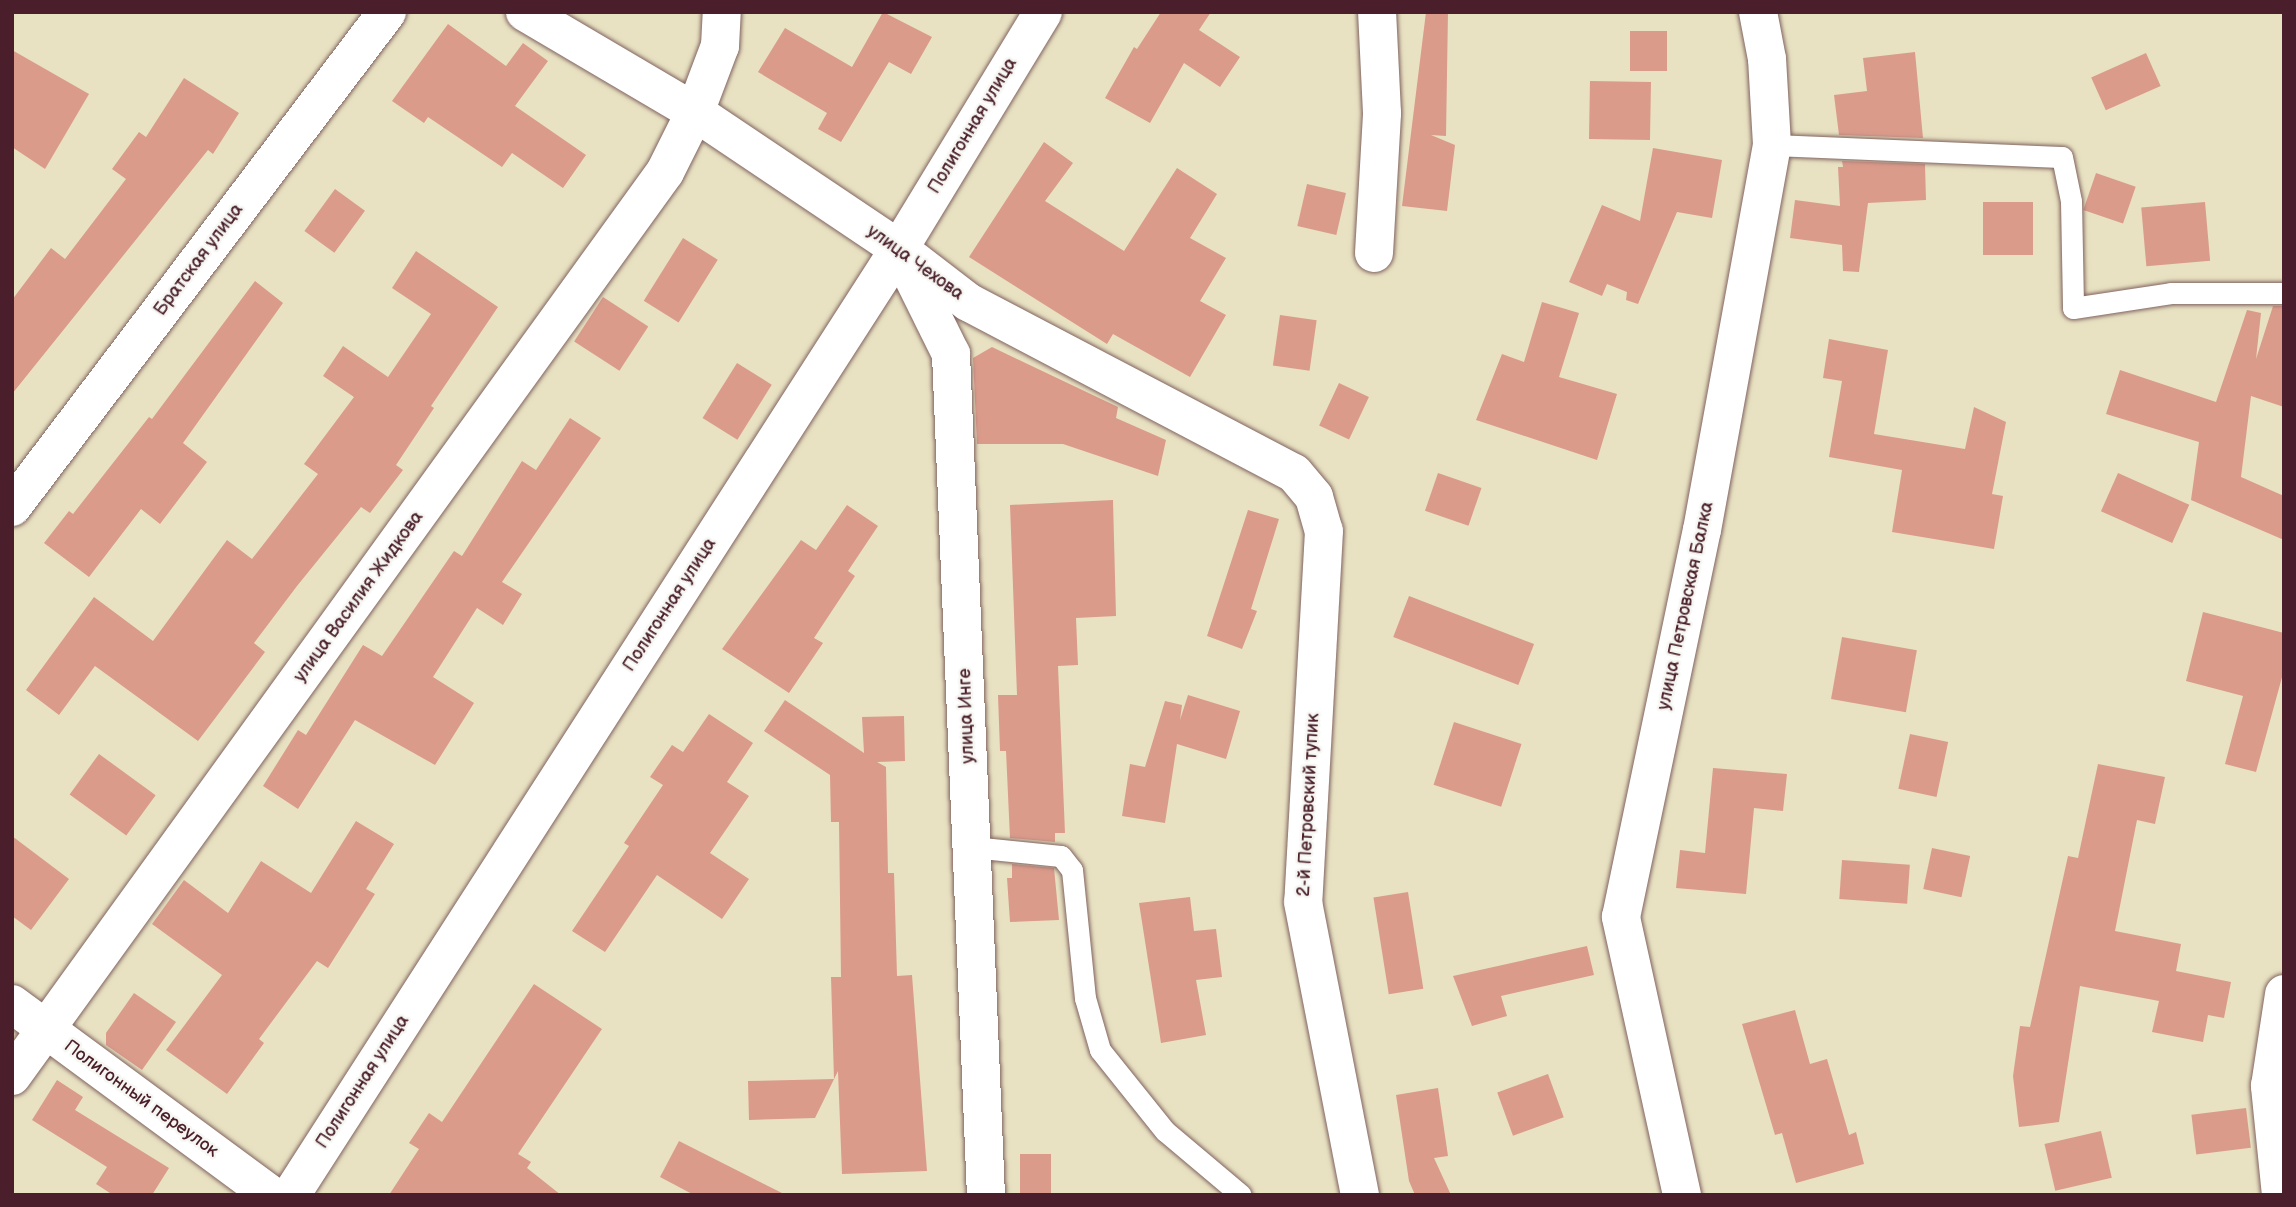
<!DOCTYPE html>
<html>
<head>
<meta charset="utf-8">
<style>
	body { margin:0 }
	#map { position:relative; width:2296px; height:1207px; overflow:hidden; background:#e8e2c2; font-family:"Balsamiq Sans",sans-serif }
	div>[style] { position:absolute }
	.building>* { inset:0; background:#da9b8b; transform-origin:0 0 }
	.roads { filter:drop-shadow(0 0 2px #816360) drop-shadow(0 0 2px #816360) }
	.lane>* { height:21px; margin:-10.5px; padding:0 10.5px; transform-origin:10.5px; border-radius:10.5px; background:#fff }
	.street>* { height:38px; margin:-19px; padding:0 19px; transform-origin:19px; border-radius:19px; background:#fff }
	span { translate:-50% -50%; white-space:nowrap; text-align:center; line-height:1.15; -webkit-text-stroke:5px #f6f6f2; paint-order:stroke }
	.street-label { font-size:18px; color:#4a1f2b }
	.frame { position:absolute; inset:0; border:14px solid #4a1f2b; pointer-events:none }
</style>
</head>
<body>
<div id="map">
	<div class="building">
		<div style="clip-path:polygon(883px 12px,932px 37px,911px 74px,889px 62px,841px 142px,818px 129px,827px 113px,758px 72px,785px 28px,852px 67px)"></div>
		<div style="clip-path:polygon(1161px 12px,1211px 12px,1199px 30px,1240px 57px,1220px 87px,1184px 63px,1150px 123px,1105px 98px,1134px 47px,1137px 49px)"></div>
		<div style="clip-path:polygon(1426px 12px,1448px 12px,1446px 136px,1431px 135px,1455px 145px,1447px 211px,1402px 206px)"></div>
		<div style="clip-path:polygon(448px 24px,506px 66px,523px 43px,548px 61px,515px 106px,586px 155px,563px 188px,512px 153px,502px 167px,428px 117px,424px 123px,392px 101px)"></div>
		<div style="left:1630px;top:31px;width:37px;height:40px"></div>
		<div style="clip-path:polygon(12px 50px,89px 94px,45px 169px,12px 147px)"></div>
		<div style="clip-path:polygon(1915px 52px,1923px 138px,1839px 135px,1834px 95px,1867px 91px,1863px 58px)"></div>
		<div style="left:2146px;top:53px;width:36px;height:60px;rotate:66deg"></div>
		<div style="clip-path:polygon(184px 78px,239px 113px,213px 154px,208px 150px,12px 394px,12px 300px,51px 248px,65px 259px,126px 179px,112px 169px,139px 132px,146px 137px)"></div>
		<div style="left:1590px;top:81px;width:61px;height:58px;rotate:1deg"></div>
		<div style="clip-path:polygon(1044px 142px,1073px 163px,1045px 201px,1124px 251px,1177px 168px,1217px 194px,1190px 238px,1226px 258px,1200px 301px,1226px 315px,1190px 377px,1113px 334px,1107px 344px,969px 257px)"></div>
		<div style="clip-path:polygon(1653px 148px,1722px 160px,1712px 218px,1677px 212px,1638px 304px,1626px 300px,1627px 292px,1607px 284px,1602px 296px,1569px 282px,1602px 205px,1640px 221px)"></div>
		<div style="clip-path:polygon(1842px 161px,1925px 164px,1926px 200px,1868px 203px,1859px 272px,1843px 271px,1842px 245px,1790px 238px,1795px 200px,1840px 206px,1838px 167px,1843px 167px)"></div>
		<div style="left:2096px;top:173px;width:42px;height:39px;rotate:19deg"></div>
		<div style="left:1307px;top:184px;width:40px;height:43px;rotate:13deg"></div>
		<div style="left:335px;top:189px;width:37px;height:52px;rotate:36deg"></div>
		<div style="left:1983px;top:202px;width:50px;height:53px"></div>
		<div style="left:2205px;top:202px;width:59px;height:64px;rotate:85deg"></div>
		<div style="left:683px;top:238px;width:41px;height:74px;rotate:32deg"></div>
		<div style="clip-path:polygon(416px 251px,498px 307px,431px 406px,434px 408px,396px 465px,403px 470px,370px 513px,361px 507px,297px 586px,254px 643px,265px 652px,198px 741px,95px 666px,59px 715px,26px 690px,94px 597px,153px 641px,227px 540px,252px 559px,318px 474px,304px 464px,354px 397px,323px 376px,343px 346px,388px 377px,431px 314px,392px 288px)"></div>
		<div style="clip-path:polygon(255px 281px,283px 303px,183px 443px,207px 462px,160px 524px,141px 509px,89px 577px,44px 543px,69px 511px,73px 514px,149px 417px,152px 419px)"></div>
		<div style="left:603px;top:297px;width:54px;height:53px;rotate:33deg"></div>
		<div style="clip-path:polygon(1542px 302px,1579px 313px,1559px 377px,1617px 394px,1597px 460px,1476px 420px,1502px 354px,1524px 362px)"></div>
		<div style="clip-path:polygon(2273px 306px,2284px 306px,2284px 407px,2251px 396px,2241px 477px,2284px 496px,2284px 540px,2191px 500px,2199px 442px,2106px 414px,2120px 370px,2216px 402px,2247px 310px,2261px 313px,2256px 359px)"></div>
		<div style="left:1280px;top:315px;width:37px;height:51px;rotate:8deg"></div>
		<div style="clip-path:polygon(1829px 339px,1888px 350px,1874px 434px,1965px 449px,1974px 407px,2006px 422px,1992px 494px,2003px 496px,1994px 549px,1892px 532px,1902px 470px,1829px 457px,1842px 381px,1823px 378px)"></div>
		<div style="clip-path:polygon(992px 347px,1118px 407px,1116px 418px,1166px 440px,1158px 476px,1063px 444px,977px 444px,973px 358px)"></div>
		<div style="left:737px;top:363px;width:41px;height:65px;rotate:32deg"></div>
		<div style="left:1339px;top:383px;width:33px;height:47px;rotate:25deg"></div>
		<div style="clip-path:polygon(570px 418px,601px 438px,502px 582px,522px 594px,503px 625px,477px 608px,433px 677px,474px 703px,435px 765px,355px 720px,298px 809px,263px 786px,298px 730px,306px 735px,363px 645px,382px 656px,454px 551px,462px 556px,522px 461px,536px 470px)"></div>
		<div style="left:1438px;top:473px;width:46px;height:40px;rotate:19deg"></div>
		<div style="left:2118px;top:473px;width:78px;height:42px;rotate:24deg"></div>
		<div style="clip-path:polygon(1113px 500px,1116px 616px,1076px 618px,1078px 665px,1058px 666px,1065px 833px,1055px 833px,1055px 842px,1010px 838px,1006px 751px,1000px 751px,998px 695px,1017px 695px,1010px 505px)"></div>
		<div style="clip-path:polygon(847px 505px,878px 526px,848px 571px,855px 576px,814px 638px,823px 643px,789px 693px,722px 649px,801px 540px,816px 550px)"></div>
		<div style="clip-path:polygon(1248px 510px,1279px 519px,1251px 609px,1257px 611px,1242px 649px,1207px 636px)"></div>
		<div style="left:1409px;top:596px;width:134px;height:44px;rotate:21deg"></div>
		<div style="clip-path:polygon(2203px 612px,2284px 633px,2284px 670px,2256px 772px,2225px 764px,2243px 696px,2186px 681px)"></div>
		<div style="left:1842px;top:637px;width:76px;height:63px;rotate:10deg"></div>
		<div style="clip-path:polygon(1188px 695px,1240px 711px,1226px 759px,1177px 744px,1165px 823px,1122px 816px,1130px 764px,1145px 767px,1165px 701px,1182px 705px,1180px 720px)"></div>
		<div style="clip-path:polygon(785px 700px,864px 753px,862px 717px,904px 716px,905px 761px,877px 762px,886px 767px,888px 873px,894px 873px,897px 976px,912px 975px,927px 1171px,842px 1174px,838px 1071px,815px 1118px,749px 1120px,748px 1081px,834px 1079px,831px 977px,841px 977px,839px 822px,831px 822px,830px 775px,764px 731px)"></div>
		<div style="clip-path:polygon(709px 714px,753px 743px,727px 782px,749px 796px,710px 853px,749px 879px,722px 919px,657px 875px,605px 952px,572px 931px,629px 846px,624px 843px,663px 785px,650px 777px,672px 745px,683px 752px)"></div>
		<div style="left:1454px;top:722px;width:71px;height:66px;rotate:18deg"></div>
		<div style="left:1910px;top:734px;width:39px;height:56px;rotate:12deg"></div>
		<div style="left:99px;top:754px;width:70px;height:50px;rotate:36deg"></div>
		<div style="clip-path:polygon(2098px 764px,2165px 777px,2155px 824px,2137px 820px,2115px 931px,2181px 944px,2176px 971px,2231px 982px,2224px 1018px,2208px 1015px,2203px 1042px,2152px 1032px,2159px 1001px,2080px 986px,2059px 1122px,2019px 1127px,2013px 1076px,2020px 1026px,2030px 1027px,2068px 856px,2078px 858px)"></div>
		<div style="clip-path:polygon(1713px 768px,1787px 774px,1783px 811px,1754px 808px,1746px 894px,1676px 888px,1680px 850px,1705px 853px)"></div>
		<div style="clip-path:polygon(356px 821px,394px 844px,366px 889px,375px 894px,328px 968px,317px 961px,259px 1039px,264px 1043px,227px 1094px,166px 1050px,222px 975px,152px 924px,184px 880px,228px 913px,261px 861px,311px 893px)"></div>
		<div style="clip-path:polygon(12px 836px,69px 879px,31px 930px,12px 916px)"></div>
		<div style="left:1932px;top:848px;width:39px;height:42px;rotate:12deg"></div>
		<div style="left:1842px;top:860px;width:68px;height:39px;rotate:4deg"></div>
		<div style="clip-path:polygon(1012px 864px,1054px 868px,1059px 920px,1010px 922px,1007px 878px,1012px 878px)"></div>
		<div style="left:1408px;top:892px;width:98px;height:35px;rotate:81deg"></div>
		<div style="clip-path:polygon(1190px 897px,1194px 931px,1216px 929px,1222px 977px,1196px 980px,1206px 1035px,1161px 1043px,1139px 903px)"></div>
		<div style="clip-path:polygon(1587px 946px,1594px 975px,1501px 996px,1507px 1016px,1472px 1026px,1453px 976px)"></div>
		<div style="clip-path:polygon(534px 984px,602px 1029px,518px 1154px,531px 1162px,527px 1168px,561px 1195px,389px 1195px,419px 1149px,409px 1143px,429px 1113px,442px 1122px)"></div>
		<div style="clip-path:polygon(134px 993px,176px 1022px,142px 1070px,106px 1045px,106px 1033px)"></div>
		<div style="clip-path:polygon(1795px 1010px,1810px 1064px,1827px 1059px,1849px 1135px,1856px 1132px,1864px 1164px,1796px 1183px,1782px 1133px,1775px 1135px,1742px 1024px)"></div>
		<div style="left:1548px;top:1074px;width:46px;height:54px;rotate:70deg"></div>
		<div style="clip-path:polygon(57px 1080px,83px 1097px,75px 1110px,169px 1168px,152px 1195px,113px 1195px,96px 1184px,107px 1167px,32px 1120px)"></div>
		<div style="clip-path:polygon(1438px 1088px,1448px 1156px,1434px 1158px,1451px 1195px,1415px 1195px,1409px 1181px,1396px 1095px)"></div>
		<div style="left:2246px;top:1108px;width:40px;height:55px;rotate:83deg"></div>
		<div style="left:2101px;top:1131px;width:48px;height:58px;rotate:77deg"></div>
		<div style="clip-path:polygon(679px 1141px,786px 1195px,694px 1195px,660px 1177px)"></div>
		<div style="left:1020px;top:1154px;width:31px;height:41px"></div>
	</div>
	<div class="roads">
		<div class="lane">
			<div style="left:1772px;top:145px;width:290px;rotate:2.4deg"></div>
			<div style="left:2062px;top:157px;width:45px;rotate:78.4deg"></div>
			<div style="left:2071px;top:201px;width:107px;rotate:88.9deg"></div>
			<div style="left:2073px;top:308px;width:99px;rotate:-8.7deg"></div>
			<div style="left:2171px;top:293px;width:113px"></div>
			<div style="left:972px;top:847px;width:89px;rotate:5.8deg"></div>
			<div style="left:1061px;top:856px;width:18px;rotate:52deg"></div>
			<div style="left:1072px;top:870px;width:129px;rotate:84.2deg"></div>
			<div style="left:1085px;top:998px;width:54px;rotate:73.9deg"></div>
			<div style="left:1100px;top:1050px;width:104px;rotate:51.3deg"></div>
			<div style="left:1165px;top:1131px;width:99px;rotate:40.1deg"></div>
		</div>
		<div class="street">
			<div style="left:525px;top:12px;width:197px;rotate:30.5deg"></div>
			<div style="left:695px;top:112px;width:246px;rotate:33.9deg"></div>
			<div style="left:899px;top:249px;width:87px;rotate:37.5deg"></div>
			<div style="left:968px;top:302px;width:368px;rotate:27.7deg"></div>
			<div style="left:1294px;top:473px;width:31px;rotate:50deg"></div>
			<div style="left:1314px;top:497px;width:35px;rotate:74deg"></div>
			<div style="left:1324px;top:531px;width:372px;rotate:93.2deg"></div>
			<div style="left:1303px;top:902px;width:298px;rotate:79deg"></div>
			<div style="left:1374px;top:253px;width:140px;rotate:-86.7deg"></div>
			<div style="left:1382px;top:113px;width:101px;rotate:-92.8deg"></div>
			<div style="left:903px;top:257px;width:108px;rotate:63.7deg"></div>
			<div style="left:951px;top:354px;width:842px;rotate:87.62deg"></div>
			<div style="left:12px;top:507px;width:621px;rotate:-52.85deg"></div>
			<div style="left:12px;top:1004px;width:322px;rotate:36.4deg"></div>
			<div style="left:12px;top:1076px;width:1115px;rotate:-54.16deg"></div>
			<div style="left:665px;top:172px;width:67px;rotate:-63.4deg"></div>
			<div style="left:695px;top:112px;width:71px;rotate:-69.3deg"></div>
			<div style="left:720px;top:46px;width:34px;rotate:-87deg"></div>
			<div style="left:291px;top:1195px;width:1125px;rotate:-57.27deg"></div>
			<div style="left:899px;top:249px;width:277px;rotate:-58.7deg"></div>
			<div style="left:1682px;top:1195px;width:285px;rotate:-102.4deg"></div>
			<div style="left:1621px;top:917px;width:395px;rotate:-78.2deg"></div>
			<div style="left:1702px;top:530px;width:391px;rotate:-79.7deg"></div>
			<div style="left:1772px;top:145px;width:86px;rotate:-93.3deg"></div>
			<div style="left:1767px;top:59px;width:48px;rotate:-100.8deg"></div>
			<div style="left:2281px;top:1195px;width:110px;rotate:-95.8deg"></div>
			<div style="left:2270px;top:1086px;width:93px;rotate:-81.3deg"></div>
		</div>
	</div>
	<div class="street-label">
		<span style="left:973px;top:126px;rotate:-59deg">Полигонная улица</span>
		<span style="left:199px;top:260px;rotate:-53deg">Братская улица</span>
		<span style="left:915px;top:263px;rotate:36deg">улица Чехова</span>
		<span style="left:359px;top:597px;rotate:-54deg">улица Василия Жидкова</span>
		<span style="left:670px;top:605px;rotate:-57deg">Полигонная улица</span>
		<span style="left:1686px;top:606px;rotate:-78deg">улица Петровская Балка</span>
		<span style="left:967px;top:716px;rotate:-92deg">улица Инге</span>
		<span style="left:1309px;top:805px;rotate:-87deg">2-й Петровский тупик</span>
		<span style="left:363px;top:1082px;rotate:-57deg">Полигонная улица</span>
		<span style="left:141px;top:1099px;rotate:36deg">Полигонный переулок</span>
	</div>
	<div class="frame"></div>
</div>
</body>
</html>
